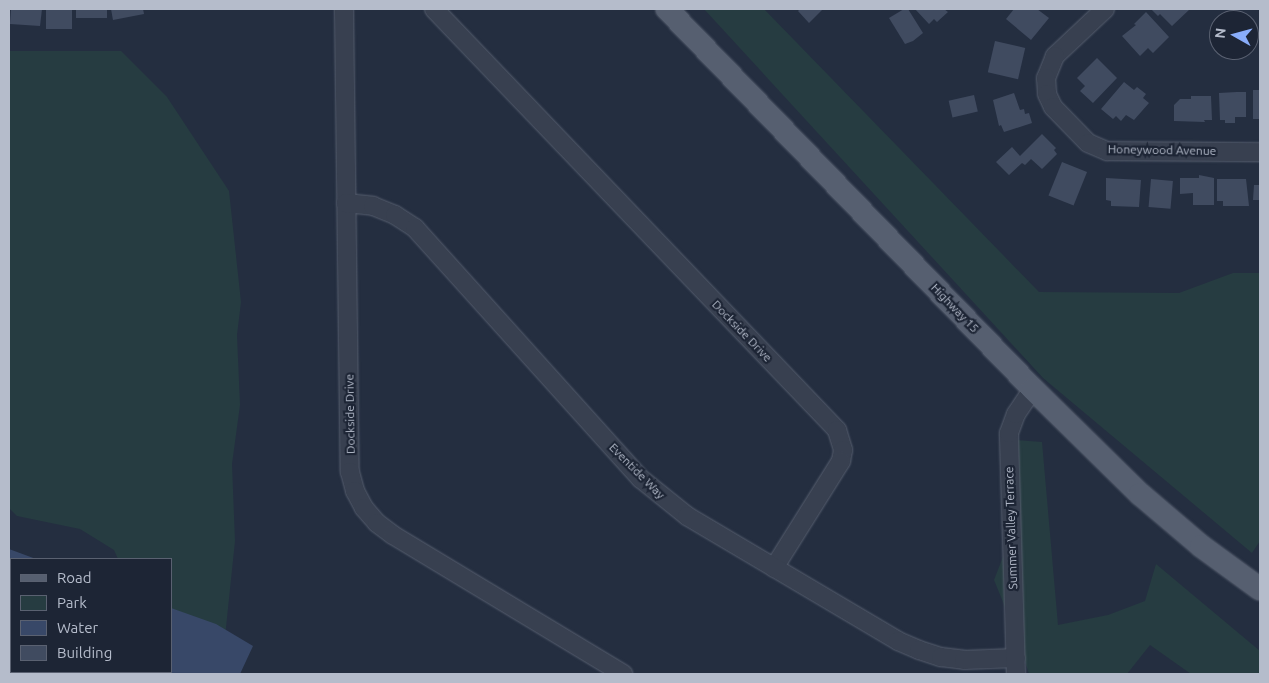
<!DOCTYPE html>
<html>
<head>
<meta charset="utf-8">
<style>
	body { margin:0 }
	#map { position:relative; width:1269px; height:683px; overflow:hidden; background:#242e40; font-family:Ubuntu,sans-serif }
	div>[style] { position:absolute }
	.green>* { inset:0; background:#263c41 }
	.water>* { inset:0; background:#384868 }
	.building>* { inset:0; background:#404b60; transform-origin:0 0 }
	.roads { filter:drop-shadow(0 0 1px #565e6e) drop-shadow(0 0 1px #565e6e) }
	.minor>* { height:18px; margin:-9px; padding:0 9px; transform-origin:9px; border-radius:9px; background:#384050 }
	.major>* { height:22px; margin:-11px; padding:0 11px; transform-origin:11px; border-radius:11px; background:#565f70 }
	span { translate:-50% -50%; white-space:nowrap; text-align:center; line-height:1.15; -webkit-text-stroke:4.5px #1d2535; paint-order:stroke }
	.street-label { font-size:12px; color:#b5bccb }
	.frame { position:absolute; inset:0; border:10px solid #b5bccb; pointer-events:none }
	.legend { position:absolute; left:10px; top:558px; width:162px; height:115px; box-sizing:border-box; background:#1d2535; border:1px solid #5a6171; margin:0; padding:6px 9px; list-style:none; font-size:15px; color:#b5bccb }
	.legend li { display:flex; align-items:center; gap:10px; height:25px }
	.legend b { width:25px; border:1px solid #5a6171 }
	.north { position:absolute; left:1209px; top:10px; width:50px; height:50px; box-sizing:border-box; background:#1d2535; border:1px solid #5a6171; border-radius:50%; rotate:277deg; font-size:14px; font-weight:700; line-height:20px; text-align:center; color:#b5bccb }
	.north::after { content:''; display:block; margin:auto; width:18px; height:22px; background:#89adfb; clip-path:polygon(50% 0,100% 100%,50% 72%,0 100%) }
</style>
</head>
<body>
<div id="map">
	<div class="green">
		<div style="clip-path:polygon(704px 9px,764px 9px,1039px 292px,1179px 293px,1233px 273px,1260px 273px,1260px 541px,1252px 553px,1043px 378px)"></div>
		<div style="clip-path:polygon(9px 51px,121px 51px,167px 97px,229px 191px,241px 302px,237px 335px,240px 405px,232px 464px,235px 541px,225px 637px,171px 616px,171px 559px,118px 559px,114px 550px,80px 529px,17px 516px,9px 508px)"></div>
		<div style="clip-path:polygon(1015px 440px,1042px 442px,1058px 625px,1108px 615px,1145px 601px,1156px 564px,1260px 651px,1260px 674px,1191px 674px,1150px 645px,1127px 674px,1029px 674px,1018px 639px,994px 580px,1018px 518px)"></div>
	</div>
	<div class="water">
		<div style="clip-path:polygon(9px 549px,36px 559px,11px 559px,11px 672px,171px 672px,171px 608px,216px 624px,253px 646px,240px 674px,9px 674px)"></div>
	</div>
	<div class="building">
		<div style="clip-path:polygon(11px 9px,42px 9px,40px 26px,10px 24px)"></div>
		<div style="left:46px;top:9px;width:26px;height:20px"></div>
		<div style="left:76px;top:9px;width:31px;height:9px"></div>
		<div style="clip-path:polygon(111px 9px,143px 9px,144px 14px,113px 20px)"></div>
		<div style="clip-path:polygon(800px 9px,823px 9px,809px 23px,798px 11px)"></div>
		<div style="clip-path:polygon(904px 9px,908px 9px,923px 33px,913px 41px,905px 44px,889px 18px)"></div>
		<div style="clip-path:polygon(915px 9px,944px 9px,948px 12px,937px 22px,934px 19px,929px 24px)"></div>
		<div style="clip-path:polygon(1014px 9px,1037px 9px,1049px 18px,1031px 40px,1006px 19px)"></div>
		<div style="clip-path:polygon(1151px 9px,1190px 9px,1172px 26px,1160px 14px,1158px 16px)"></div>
		<div style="clip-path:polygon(1146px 12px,1169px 37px,1153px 53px,1148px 48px,1140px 56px,1122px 36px,1136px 25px,1134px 24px)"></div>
		<div style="left:995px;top:41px;width:31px;height:32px;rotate:13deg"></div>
		<div style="clip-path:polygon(1097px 58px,1117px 78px,1093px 103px,1080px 91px,1085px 86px,1077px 78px)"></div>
		<div style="clip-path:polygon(1124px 82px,1134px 90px,1137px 87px,1146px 94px,1143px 98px,1149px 103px,1134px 120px,1126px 115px,1121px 121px,1116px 116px,1113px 119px,1101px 109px)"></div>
		<div style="left:1253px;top:90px;width:7px;height:29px"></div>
		<div style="clip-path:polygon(1237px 92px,1246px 92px,1246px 117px,1235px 117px,1235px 123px,1225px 123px,1225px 120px,1220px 120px,1219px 93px)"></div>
		<div style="clip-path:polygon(1014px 93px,1020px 110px,1024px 109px,1025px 114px,1029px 113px,1032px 123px,1004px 132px,1001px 125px,999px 126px,993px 100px)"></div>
		<div style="left:974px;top:95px;width:17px;height:26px;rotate:77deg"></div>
		<div style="clip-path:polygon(1191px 96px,1211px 96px,1212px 120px,1204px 120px,1205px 122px,1174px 121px,1174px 105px,1180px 99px,1191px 99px)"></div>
		<div style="clip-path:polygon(1042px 134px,1056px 148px,1054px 150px,1057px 154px,1042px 169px,1031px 159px,1025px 165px,1022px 163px,1009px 175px,996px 162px,1012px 147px,1020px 156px)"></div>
		<div style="left:1062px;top:162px;width:27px;height:36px;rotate:22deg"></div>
		<div style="clip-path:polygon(1199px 175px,1214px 178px,1214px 205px,1193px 205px,1193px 193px,1180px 194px,1180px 178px,1199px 178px)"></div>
		<div style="clip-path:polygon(1106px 178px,1141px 180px,1139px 207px,1111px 206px,1111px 201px,1106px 200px)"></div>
		<div style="left:1151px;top:179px;width:22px;height:28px;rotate:5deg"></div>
		<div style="clip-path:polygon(1217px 179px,1246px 179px,1249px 206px,1223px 206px,1223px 201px,1217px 201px)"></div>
		<div style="clip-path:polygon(1254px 185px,1260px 185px,1260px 200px,1253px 200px)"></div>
	</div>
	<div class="roads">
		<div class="minor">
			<div style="left:344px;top:9px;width:463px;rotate:89.3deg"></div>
			<div style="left:350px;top:472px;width:20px;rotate:75deg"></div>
			<div style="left:355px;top:491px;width:19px;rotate:62deg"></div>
			<div style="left:364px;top:508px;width:20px;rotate:49deg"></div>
			<div style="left:377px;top:523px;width:20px;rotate:37deg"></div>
			<div style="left:393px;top:535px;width:269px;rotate:31.1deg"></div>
			<div style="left:434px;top:9px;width:583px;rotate:46.25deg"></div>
			<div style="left:837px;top:430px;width:21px;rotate:73deg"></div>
			<div style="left:843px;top:450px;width:11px;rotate:100deg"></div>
			<div style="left:841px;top:461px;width:126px;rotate:122.1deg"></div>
			<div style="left:1105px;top:9px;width:69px;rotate:136.8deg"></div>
			<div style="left:1055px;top:56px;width:24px;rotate:112deg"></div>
			<div style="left:1046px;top:78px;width:16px;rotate:86deg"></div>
			<div style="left:1047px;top:94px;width:14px;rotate:65deg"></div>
			<div style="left:1053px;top:107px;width:50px;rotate:45.8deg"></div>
			<div style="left:1088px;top:143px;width:21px;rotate:23deg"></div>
			<div style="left:1107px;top:151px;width:153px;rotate:0.4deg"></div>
			<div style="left:346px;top:203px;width:27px;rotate:6deg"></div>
			<div style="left:373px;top:206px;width:24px;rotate:22deg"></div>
			<div style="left:395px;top:215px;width:24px;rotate:33deg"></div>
			<div style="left:415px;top:228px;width:338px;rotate:48deg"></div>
			<div style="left:641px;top:479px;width:59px;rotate:38.8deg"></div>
			<div style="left:687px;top:516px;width:245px;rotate:30.6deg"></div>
			<div style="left:898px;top:641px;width:23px;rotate:23deg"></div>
			<div style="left:919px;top:650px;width:23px;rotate:18deg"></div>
			<div style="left:941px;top:657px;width:23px;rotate:7deg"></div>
			<div style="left:964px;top:660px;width:52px;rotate:-2.2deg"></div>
			<div style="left:1016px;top:674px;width:241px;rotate:-91.7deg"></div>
			<div style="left:1009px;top:433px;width:20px;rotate:-70deg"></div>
			<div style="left:1016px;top:414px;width:30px;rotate:-56deg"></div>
		</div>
		<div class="major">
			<div style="left:667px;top:9px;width:528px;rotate:46.08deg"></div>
			<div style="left:1033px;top:389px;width:150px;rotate:44.5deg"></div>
			<div style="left:1140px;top:494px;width:80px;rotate:40.4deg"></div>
			<div style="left:1201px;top:546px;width:73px;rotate:36.1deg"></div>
		</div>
	</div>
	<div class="street-label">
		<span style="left:1162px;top:150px;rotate:1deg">Honeywood Avenue</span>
		<span style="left:955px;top:308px;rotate:46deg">Highway 15</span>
		<span style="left:742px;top:331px;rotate:46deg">Dockside Drive</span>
		<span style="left:350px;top:414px;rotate:-91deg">Dockside Drive</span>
		<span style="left:637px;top:471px;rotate:45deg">Eventide Way</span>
		<span style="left:1011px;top:528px;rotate:-92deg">Summer Valley Terrace</span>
	</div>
	<div class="frame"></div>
	<ul class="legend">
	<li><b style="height:6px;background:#565f70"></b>Road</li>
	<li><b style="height:14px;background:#263c41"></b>Park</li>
	<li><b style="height:14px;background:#384868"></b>Water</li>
	<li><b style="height:14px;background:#404b60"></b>Building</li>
	</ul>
	<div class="north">N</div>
</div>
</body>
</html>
